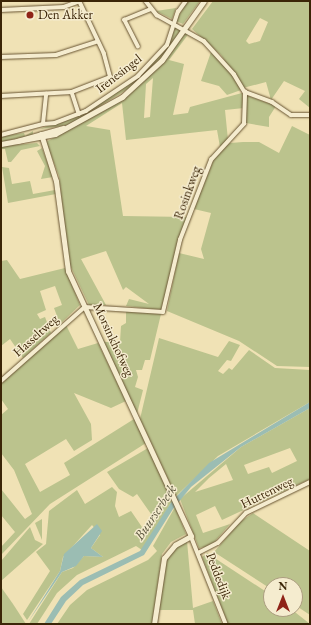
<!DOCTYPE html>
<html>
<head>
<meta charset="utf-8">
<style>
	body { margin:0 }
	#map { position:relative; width:311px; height:625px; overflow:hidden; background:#f0e2b5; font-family:"EB Garamond",serif }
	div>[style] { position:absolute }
	.green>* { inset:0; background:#bbc38d }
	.water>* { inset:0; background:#9bbdb3 }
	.roads { filter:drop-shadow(0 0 1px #685432) drop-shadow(0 0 1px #685432) }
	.street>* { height:3.5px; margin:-1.75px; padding:0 1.75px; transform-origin:1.75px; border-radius:1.75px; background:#f5eccf }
	.secondary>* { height:5px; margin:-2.5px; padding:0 2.5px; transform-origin:2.5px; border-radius:2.5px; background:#f5eccf }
	.dots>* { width:11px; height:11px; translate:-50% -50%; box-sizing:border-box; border:2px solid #f5eccf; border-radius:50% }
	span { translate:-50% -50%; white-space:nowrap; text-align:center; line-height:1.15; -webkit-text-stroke:3px #f5eccf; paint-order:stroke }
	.poi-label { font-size:13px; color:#3b2507 }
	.left { translate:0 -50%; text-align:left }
	.street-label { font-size:13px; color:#3b2507 }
	.water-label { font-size:14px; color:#58533b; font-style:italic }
	.frame { position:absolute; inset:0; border:2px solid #3b2507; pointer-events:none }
	.north { position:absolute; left:263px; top:577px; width:40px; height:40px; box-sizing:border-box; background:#f5eccf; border:1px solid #ab9c7f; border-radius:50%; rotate:0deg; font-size:11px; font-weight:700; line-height:16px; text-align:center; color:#3b2507 }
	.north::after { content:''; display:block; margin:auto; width:14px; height:18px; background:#8f2418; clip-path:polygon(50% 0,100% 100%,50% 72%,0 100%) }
</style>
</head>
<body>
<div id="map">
	<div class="green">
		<div style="clip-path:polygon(187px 1px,200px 1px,183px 24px,176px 21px)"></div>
		<div style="clip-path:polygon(evenodd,213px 1px,310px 1px,310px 108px,299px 99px,305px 91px,284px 81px,271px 100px,266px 82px,243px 88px,221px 55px,192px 29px,213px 1px,260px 18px,268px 22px,260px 41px,249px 44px,246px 41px,260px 18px)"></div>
		<div style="clip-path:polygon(176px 8px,172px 19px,156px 11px)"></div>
		<div style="clip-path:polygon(174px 25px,181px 31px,161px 58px,131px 87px,69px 125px,40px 129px,95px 107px,140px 75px,166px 49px)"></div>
		<div style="clip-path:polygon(evenodd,186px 32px,190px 32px,169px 60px,184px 64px,173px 115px,188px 113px,190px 107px,242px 93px,244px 108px,225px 110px,228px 140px,220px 147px,217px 130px,126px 140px,122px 103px,86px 126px,110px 130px,123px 216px,188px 217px,161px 310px,126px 306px,129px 299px,149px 304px,126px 287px,123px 290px,106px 251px,81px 259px,106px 305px,89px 305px,69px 263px,59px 176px,46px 142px,123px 99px,160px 64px,186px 32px,153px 78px,150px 117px,144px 118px,146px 84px,153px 78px)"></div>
		<div style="clip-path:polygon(211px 52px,229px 71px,241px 90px,227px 95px,219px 86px,201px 81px)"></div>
		<div style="clip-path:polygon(246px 95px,276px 106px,269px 117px,269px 127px,246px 123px)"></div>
		<div style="clip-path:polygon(292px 126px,310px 135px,310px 367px,277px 366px,239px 341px,167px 311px,179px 253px,204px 259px,201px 249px,211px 213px,194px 209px,216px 154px,230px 143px,243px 142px,259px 142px,279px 153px)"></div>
		<div style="clip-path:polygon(33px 131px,33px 135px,1px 142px,1px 136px,24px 133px,25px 136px)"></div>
		<div style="clip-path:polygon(37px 143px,40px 146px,21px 150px,11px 162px,8px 162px,5px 149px,1px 149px,1px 146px)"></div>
		<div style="clip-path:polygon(42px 148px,53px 177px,41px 179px,45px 166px,37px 151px)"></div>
		<div style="clip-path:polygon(2px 167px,9px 168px,12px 184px,30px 181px,33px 194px,55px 190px,56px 194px,8px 203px)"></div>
		<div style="clip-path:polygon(7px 260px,20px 279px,65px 268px,80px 305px,60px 324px,54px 308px,62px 305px,55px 286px,40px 291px,46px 310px,37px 314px,40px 319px,45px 317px,51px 333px,23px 358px,10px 339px,1px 346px,1px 261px)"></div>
		<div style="clip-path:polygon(126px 310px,161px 314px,150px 360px,145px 360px,142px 370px,136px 370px,138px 377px,135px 387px,143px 390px,137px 414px,99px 334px,105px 342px,120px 342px,121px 326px,126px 323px)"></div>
		<div style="clip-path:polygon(66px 325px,78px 349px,98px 343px,126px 401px,111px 408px,74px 393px,91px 424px,92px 440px,74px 451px,66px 439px,25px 464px,40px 492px,70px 475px,64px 463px,134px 419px,146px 443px,50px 504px,1px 555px,1px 547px,15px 532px,1px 515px,1px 489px,25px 519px,32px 514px,14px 470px,1px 453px,1px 415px,8px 409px,1px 399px,1px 384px)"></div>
		<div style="clip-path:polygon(159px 338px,218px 357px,229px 341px,240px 345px,231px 361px,227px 360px,218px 371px,223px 374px,229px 368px,232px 370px,249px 350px,275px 368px,310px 370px,310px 402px,218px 456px,176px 496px,140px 419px)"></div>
		<div style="clip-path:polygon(evenodd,310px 408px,310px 479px,222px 520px,215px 506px,196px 515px,203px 533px,230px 524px,211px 546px,199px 548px,180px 499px,241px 447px,310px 408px,290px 448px,297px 461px,272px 473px,269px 467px,248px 474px,244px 465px,290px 448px,310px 408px,226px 464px,233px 480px,195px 492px,209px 478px,226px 464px)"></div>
		<div style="clip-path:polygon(148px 448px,172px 501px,145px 547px,142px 550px,136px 546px,77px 575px,57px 593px,37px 624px,29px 624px,62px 572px,73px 568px,84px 556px,103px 557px,91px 548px,100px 535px,92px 525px,63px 557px,60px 571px,27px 620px,23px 614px,50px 571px,36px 552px,46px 544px,49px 511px,77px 490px,85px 504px,112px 487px,117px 492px,115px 506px,119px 517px,131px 511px,144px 530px,151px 514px,137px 494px,133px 497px,119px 489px,107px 472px)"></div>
		<div style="clip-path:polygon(175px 507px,186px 534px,171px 542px,162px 554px,152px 624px,57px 624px,70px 605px,87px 590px,148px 560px,157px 551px,153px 546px)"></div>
		<div style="clip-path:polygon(253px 513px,310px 551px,310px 615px,295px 605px,295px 585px,271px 585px,271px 589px,214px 552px,240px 522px)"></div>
		<div style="clip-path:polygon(42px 519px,42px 540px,35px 523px)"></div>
		<div style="clip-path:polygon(30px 527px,35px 540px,43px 544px,1px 581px,1px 561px)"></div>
		<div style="clip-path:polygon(187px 541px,193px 608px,213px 601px,222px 624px,195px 624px,193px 610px,157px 610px,164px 561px,174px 548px)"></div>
		<div style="clip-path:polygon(207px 553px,271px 595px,271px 609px,291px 609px,310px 624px,228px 624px,202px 557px)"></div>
		<div style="clip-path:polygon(1px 587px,13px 604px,26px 624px,1px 624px)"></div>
	</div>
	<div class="water">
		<div style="clip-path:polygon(310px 402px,310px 408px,241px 447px,191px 487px,173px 509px,144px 555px,83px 585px,66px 601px,51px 624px,44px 624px,61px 597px,80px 580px,140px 551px,172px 501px,209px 463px)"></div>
		<div style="clip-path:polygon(97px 524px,102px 531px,91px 548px,103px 557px,84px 556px,76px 566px,62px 572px,28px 622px,60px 571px,64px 554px)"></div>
	</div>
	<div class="roads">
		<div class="street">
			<div style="left:146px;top:1px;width:18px;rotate:52deg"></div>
			<div style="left:157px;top:15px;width:54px;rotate:29deg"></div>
			<div style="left:204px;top:41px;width:45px;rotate:47.7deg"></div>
			<div style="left:234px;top:74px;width:21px;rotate:59deg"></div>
			<div style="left:245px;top:92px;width:29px;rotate:20deg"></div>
			<div style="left:272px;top:102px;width:23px;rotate:34deg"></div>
			<div style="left:291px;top:115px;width:19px"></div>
			<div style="left:1px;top:10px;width:63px;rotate:-2.7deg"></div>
			<div style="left:64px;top:7px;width:15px;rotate:-20deg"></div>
			<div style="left:138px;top:47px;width:30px;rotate:-117deg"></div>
			<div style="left:124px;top:20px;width:29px;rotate:-22deg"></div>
			<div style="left:1px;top:57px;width:55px;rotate:-2.1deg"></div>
			<div style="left:56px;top:55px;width:42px;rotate:-18deg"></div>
			<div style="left:72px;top:92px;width:23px;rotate:72deg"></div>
			<div style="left:1px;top:96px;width:71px;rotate:-3.2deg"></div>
			<div style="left:72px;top:92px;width:41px;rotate:-21.5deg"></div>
			<div style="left:110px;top:77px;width:24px;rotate:-105deg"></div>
			<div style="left:104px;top:54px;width:59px;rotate:-115.3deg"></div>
			<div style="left:43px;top:124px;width:12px;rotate:-5deg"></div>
			<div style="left:55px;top:123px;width:33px;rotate:-21deg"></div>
			<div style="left:86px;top:111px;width:63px;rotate:-33.9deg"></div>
			<div style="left:138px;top:76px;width:42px;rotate:-46.9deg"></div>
			<div style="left:167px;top:45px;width:35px;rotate:-72deg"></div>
			<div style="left:178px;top:12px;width:14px;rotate:-54deg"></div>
			<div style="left:1px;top:135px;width:43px;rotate:-14.7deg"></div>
			<div style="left:43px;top:124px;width:30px;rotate:-84deg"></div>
			<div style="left:1px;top:381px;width:112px;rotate:-41.4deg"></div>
			<div style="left:85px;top:307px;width:78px;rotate:3.7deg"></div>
			<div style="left:163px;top:312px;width:74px;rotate:-76.7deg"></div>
			<div style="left:180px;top:240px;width:86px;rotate:-68.8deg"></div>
			<div style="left:211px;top:160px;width:49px;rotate:-47.5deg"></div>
			<div style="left:244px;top:124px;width:32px;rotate:-88deg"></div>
			<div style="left:191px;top:536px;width:95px;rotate:68.3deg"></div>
			<div style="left:198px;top:553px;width:22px;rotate:-27deg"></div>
			<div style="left:218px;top:543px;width:41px;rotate:-47deg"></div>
			<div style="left:246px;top:513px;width:71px;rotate:-25.8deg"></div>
		</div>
		<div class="secondary">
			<div style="left:41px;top:134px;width:49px;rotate:72.3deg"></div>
			<div style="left:56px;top:181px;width:91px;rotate:82.4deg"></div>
			<div style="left:68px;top:271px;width:292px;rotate:65.1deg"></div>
			<div style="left:191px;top:536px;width:18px;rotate:151deg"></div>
			<div style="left:175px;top:545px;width:17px;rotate:130deg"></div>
			<div style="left:164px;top:558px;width:67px;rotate:98.6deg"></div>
			<div style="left:17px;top:141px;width:48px;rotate:-15.8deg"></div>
			<div style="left:1px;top:144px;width:55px;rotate:-10.5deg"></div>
			<div style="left:55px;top:134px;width:77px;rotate:-28.9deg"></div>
			<div style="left:122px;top:97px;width:54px;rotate:-42.8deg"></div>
			<div style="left:162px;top:60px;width:72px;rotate:-54.6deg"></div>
		</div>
	</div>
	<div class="dots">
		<div style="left:30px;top:15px;background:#8f2418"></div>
	</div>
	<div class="poi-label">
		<span class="left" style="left:38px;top:15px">Den Akker</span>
	</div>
	<div class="street-label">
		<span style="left:119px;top:74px;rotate:-38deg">Irenesingel</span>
		<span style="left:188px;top:193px;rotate:-70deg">Rosinkweg</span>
		<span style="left:36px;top:336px;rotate:-42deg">Hasseltweg</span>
		<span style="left:113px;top:340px;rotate:65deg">Morsinkhofweg</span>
		<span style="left:267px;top:493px;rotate:-26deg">Huttenweg</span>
		<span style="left:218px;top:576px;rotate:69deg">Peddedijk</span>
	</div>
	<div class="water-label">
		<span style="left:155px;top:512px;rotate:-56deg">Buurserbeek</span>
	</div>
	<div class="frame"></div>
	<div class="north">N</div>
</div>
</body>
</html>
